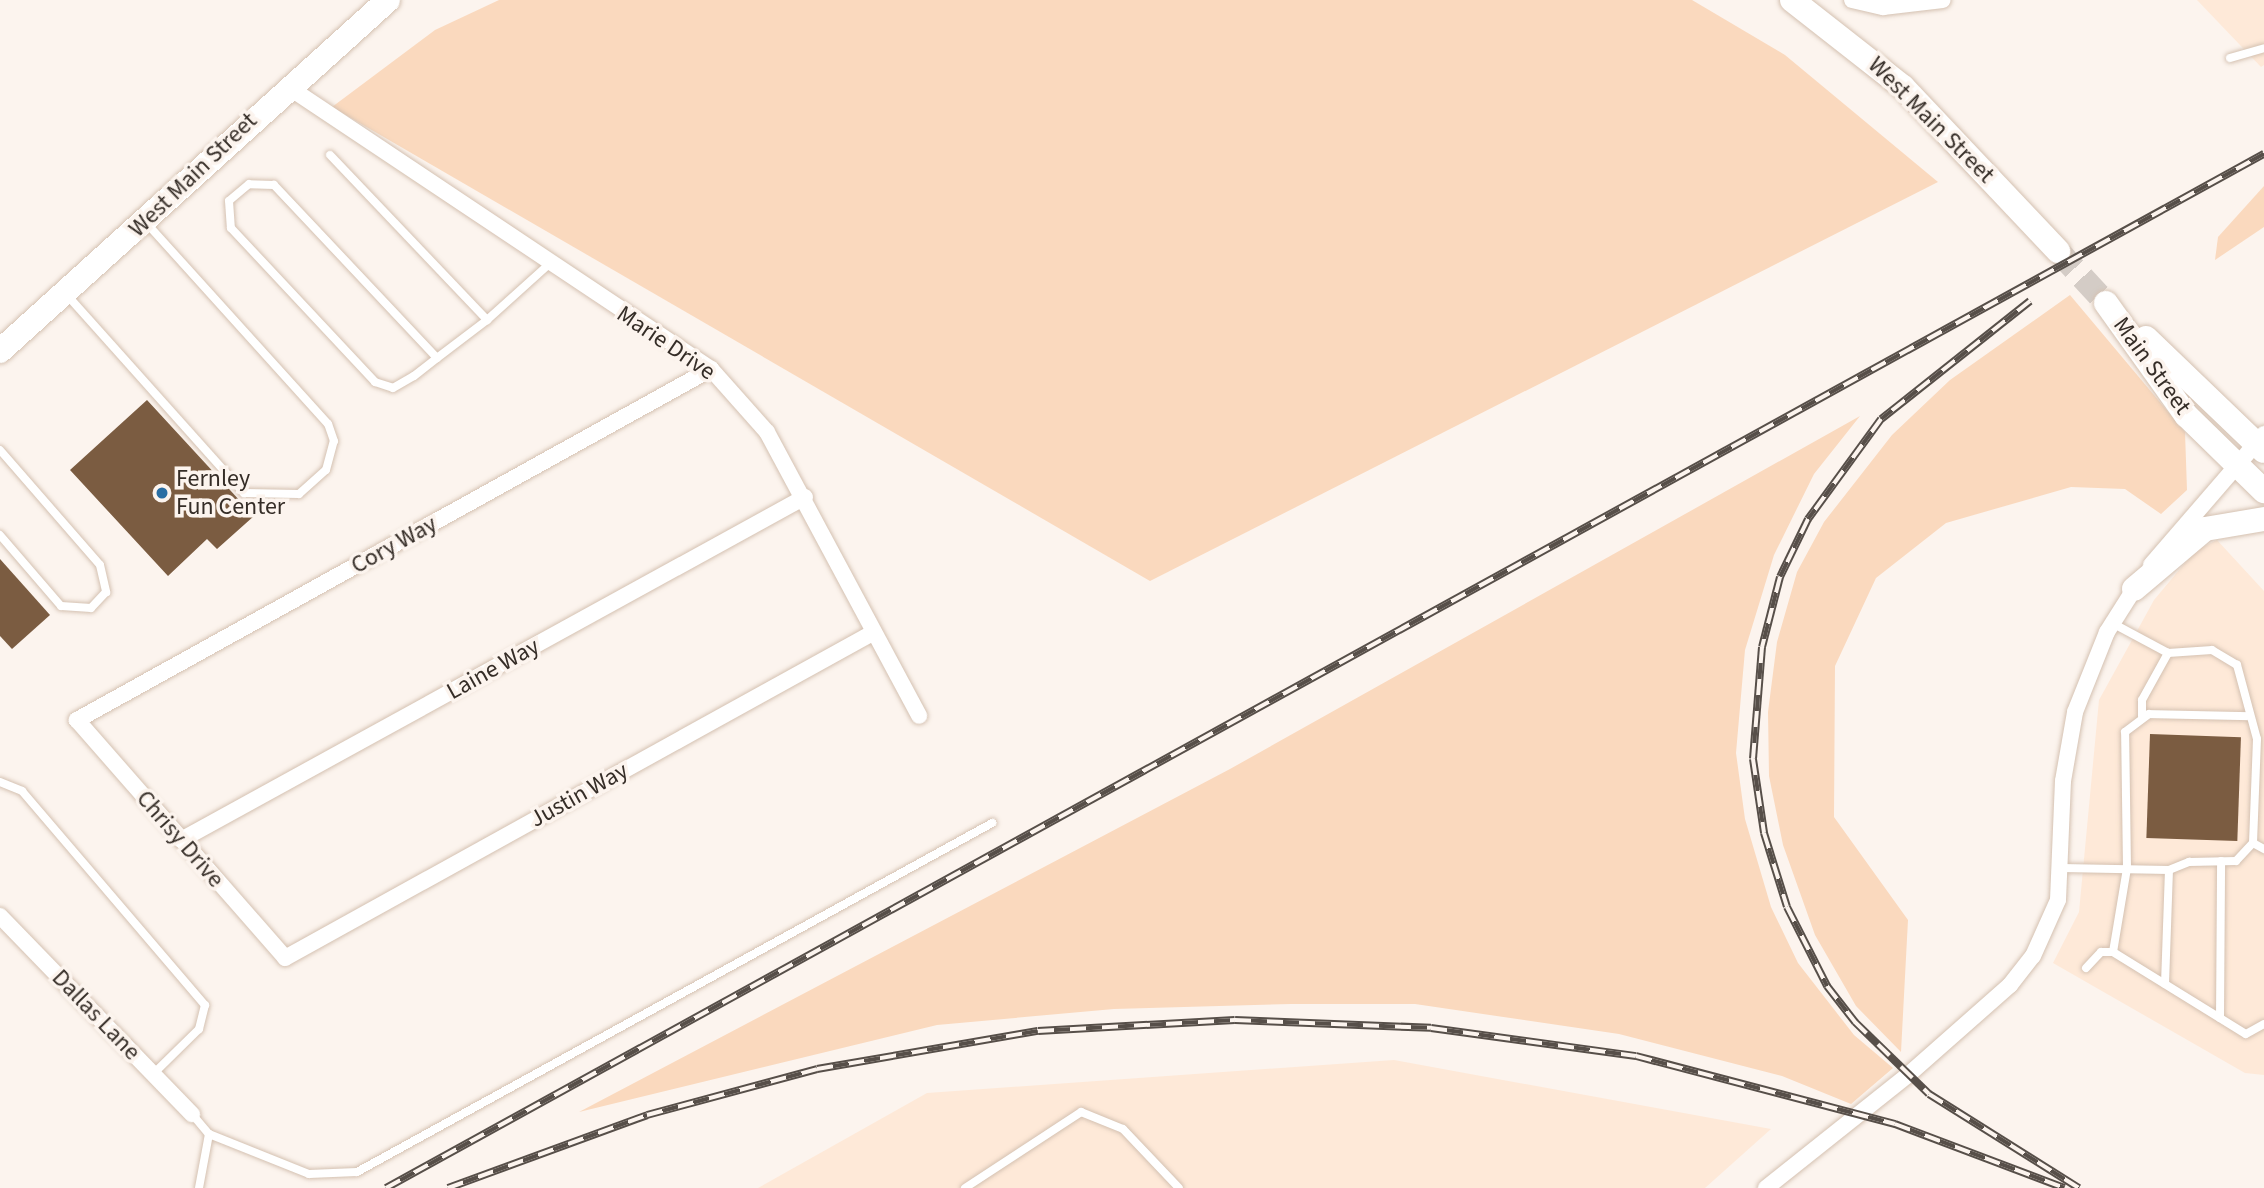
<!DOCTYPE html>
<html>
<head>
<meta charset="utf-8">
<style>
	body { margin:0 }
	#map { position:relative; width:2264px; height:1188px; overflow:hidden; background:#fcf4ee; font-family:"Source Sans 3",sans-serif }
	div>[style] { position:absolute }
	.built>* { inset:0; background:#fee9d8 }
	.green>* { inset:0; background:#fad9be }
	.building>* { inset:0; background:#7b5c41; transform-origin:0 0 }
	.primary-tunnel>* { height:24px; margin-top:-12px; transform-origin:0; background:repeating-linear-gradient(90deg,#d4ccc6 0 24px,transparent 0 36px) }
	.roads { filter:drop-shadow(0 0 2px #d4c1b1) drop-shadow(0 0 2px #d4c1b1) }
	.lane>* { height:8px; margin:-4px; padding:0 4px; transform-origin:4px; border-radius:4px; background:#fff }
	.street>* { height:16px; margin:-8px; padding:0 8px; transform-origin:8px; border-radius:8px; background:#fff }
	.primary>* { height:24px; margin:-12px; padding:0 12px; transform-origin:12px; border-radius:12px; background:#fff }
	.rail>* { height:8px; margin-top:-4px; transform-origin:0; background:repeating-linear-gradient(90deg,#fcf4ee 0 16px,#574f49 0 32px); box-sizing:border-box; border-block:2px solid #574f49 }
	.dots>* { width:19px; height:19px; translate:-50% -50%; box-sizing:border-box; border:4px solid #fcf4ee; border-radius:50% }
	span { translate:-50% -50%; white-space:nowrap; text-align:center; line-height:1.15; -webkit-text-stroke:7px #fcf4ee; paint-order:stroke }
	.street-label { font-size:24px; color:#352d27 }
	.poi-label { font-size:24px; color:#352d27 }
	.left { translate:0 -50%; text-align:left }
</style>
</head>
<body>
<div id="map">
	<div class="built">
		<div style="clip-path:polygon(2197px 0,2264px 0,2264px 65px,2261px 67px)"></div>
		<div style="clip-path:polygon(2217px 540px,2264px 591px,2264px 1075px,2245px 1073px,2053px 963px,2079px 912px,2099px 700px,2154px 600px,2195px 551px)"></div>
		<div style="clip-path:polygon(1394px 1060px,1771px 1129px,1705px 1188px,758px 1188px,927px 1093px)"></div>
	</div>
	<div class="green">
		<div style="clip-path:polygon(499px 0,1692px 0,1785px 55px,1938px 182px,1150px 581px,332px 107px,435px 30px)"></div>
		<div style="clip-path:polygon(2264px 186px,2264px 227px,2215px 260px,2218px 237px)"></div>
		<div style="clip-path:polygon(2070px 295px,2185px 432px,2187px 490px,2161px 514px,2125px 489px,2071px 487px,1946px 523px,1876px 578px,1835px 666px,1834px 817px,1908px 920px,1901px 1052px,1856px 1006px,1815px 935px,1783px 845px,1769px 776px,1768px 712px,1777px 642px,1797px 572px,1824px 522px,1892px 435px,1950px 380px)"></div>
		<div style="clip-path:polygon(1860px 416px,1814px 474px,1774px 555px,1745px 650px,1736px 753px,1745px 819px,1771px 907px,1798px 963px,1854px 1035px,1893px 1068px,1851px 1104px,1782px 1076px,1619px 1034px,1415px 1004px,1291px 1004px,1114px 1009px,937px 1025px,579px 1112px,1230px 769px)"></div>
	</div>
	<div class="building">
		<div style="clip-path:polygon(147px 400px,254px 516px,217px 549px,207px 539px,168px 576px,70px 470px)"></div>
		<div style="clip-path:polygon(0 559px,50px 615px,12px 649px,0 636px)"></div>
		<div style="left:2150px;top:734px;width:91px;height:104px;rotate:2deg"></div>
	</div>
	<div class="primary-tunnel">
		<div style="left:2058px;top:251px;width:71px;rotate:47.3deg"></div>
	</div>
	<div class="roads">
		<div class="lane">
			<div style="left:2230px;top:58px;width:35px;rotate:-16deg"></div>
			<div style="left:330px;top:155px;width:228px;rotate:46.4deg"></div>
			<div style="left:67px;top:295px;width:266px;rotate:48.2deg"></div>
			<div style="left:244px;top:493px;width:55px;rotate:1deg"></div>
			<div style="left:299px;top:494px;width:36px;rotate:-42deg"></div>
			<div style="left:326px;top:470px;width:30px;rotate:-75deg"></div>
			<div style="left:334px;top:441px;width:18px;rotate:-109deg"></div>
			<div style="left:328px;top:424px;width:270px;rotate:-132.1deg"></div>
			<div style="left:437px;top:358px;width:238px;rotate:-133.3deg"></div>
			<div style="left:274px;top:185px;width:25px;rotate:-178deg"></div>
			<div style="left:249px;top:184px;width:26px;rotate:140deg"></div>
			<div style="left:229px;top:201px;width:27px;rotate:86deg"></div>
			<div style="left:231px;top:228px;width:211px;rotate:46.9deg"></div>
			<div style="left:375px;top:382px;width:19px;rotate:18deg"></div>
			<div style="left:393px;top:388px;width:24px;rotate:-30deg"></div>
			<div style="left:414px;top:376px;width:29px;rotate:-38deg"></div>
			<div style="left:437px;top:358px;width:63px;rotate:-37.2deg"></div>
			<div style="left:487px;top:320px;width:82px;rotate:-42deg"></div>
			<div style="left:0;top:450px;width:152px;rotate:49deg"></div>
			<div style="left:100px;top:565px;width:28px;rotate:77deg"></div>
			<div style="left:106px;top:592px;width:22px;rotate:133deg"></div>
			<div style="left:91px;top:608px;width:30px;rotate:-176deg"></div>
			<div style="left:61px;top:606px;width:94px;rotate:-130.7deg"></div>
			<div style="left:2142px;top:716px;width:16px;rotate:-90deg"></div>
			<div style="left:2142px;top:700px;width:54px;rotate:-61deg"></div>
			<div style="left:0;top:782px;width:24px;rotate:22deg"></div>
			<div style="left:22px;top:791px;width:282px;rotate:49.5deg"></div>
			<div style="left:205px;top:1005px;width:25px;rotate:104deg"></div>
			<div style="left:199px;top:1029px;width:64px;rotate:135.6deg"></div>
			<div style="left:2253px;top:843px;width:13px;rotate:29deg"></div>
			<div style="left:2062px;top:868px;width:107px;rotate:1.1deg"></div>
			<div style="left:2169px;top:870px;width:22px;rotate:-22deg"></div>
			<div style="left:2189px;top:862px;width:47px;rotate:-1.2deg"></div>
			<div style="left:2236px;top:861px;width:25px;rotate:-47deg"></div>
			<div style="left:2253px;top:843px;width:104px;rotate:-87.8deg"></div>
			<div style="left:2257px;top:739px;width:77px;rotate:-105.1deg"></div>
			<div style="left:2237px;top:665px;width:29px;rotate:-149deg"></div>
			<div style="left:2212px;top:650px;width:44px;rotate:176.1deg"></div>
			<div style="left:2168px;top:653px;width:64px;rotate:-151.8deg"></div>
			<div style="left:2113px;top:952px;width:85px;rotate:-80.5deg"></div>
			<div style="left:2127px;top:868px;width:136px;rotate:-90.8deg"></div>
			<div style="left:2125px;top:732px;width:30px;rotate:-37deg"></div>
			<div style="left:2149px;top:714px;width:98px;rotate:1.2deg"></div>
			<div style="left:2086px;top:968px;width:22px;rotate:-47deg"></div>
			<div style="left:2101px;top:952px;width:12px"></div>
			<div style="left:2113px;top:952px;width:156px;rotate:31.7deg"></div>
			<div style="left:2246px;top:1034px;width:21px;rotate:-29deg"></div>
			<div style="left:2165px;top:984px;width:114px;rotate:-88deg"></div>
			<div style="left:2220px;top:1018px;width:157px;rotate:-89.6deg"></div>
			<div style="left:192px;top:1114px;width:26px;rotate:50deg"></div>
			<div style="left:209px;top:1134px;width:55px;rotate:100.5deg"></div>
			<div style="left:209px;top:1134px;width:108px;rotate:21.8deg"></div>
			<div style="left:309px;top:1174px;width:48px;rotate:-2.4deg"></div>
			<div style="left:357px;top:1172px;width:725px;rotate:-28.79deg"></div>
			<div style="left:965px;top:1188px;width:139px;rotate:-33.2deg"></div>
			<div style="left:1081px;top:1112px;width:45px;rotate:22deg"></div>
			<div style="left:1123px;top:1129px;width:81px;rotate:46.5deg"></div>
		</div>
		<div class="street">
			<div style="left:1852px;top:0;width:32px;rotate:13deg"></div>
			<div style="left:1883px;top:7px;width:60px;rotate:-6.7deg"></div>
			<div style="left:287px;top:86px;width:510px;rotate:33.72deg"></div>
			<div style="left:711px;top:369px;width:84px;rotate:48.4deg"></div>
			<div style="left:767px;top:432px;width:322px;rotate:61.8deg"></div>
			<div style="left:711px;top:369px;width:725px;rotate:151.03deg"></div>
			<div style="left:77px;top:720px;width:316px;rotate:48.8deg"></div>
			<div style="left:285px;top:958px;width:673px;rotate:-28.96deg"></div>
			<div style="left:2151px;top:565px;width:173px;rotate:-49.2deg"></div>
			<div style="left:181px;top:840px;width:712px;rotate:-28.8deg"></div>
			<div style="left:0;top:916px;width:276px;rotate:45.9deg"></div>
			<div style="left:1766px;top:1188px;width:181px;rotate:-38.5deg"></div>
			<div style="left:1908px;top:1075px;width:136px;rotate:-41.4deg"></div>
			<div style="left:2010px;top:985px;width:37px;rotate:-52deg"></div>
			<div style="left:2033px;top:956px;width:61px;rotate:-65.9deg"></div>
			<div style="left:2058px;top:900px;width:119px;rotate:-87.6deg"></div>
			<div style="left:2063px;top:781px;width:70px;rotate:-80.1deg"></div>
			<div style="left:2075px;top:712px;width:86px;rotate:-68.2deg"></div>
			<div style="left:2107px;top:632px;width:58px;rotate:-57.7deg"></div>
		</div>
		<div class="primary">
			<div style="left:1792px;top:0;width:141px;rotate:38.1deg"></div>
			<div style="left:1903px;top:87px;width:226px;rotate:46.6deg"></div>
			<div style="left:2106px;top:303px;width:138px;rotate:54.5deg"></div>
			<div style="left:2186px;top:415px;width:109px;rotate:44.3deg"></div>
			<div style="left:2146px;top:338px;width:163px;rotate:43.8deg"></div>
			<div style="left:0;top:351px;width:523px;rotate:-42.13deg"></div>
			<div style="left:2134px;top:589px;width:93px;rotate:-40.2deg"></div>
			<div style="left:2205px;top:529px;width:60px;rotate:-9.6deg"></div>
		</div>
	</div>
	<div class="rail">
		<div style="left:2030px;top:301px;width:190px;rotate:141.6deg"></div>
		<div style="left:1881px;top:419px;width:124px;rotate:126.1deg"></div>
		<div style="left:1808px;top:519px;width:64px;rotate:115.8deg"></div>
		<div style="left:1780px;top:577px;width:72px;rotate:104.4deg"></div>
		<div style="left:1762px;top:647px;width:112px;rotate:94.6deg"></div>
		<div style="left:1753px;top:759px;width:75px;rotate:81.5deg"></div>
		<div style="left:1764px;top:833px;width:77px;rotate:72.7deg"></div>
		<div style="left:1787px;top:907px;width:89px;rotate:63.1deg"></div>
		<div style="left:1827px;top:986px;width:46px;rotate:52.1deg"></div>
		<div style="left:1855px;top:1022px;width:103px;rotate:44.2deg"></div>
		<div style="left:1929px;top:1094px;width:177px;rotate:32.1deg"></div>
		<div style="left:386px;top:1188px;width:2144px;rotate:-28.84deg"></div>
		<div style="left:448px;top:1188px;width:212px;rotate:-20.1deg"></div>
		<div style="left:647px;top:1115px;width:176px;rotate:-15.1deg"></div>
		<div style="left:817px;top:1069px;width:224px;rotate:-9.8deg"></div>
		<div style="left:1038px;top:1031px;width:197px;rotate:-3.2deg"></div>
		<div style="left:1235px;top:1020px;width:196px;rotate:2.3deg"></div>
		<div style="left:1431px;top:1028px;width:207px;rotate:7.8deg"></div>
		<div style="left:1636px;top:1056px;width:268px;rotate:14.7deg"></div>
		<div style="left:1895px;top:1124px;width:181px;rotate:20.7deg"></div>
	</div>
	<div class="dots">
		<div style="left:162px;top:493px;background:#296ea3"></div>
	</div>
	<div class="street-label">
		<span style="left:1931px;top:120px;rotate:45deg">West Main Street</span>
		<span style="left:193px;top:175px;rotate:-44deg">West Main Street</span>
		<span style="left:666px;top:343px;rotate:34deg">Marie Drive</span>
		<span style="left:2152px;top:366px;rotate:54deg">Main Street</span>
		<span style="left:394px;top:545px;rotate:-29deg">Cory Way</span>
		<span style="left:493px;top:669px;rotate:-29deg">Laine Way</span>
		<span style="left:579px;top:795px;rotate:-29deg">Justin Way</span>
		<span style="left:180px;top:839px;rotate:49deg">Chrisy Drive</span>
		<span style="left:96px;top:1015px;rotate:46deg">Dallas Lane</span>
	</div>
	<div class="poi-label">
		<span class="left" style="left:176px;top:493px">Fernley<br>Fun Center</span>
	</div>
</div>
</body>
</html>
